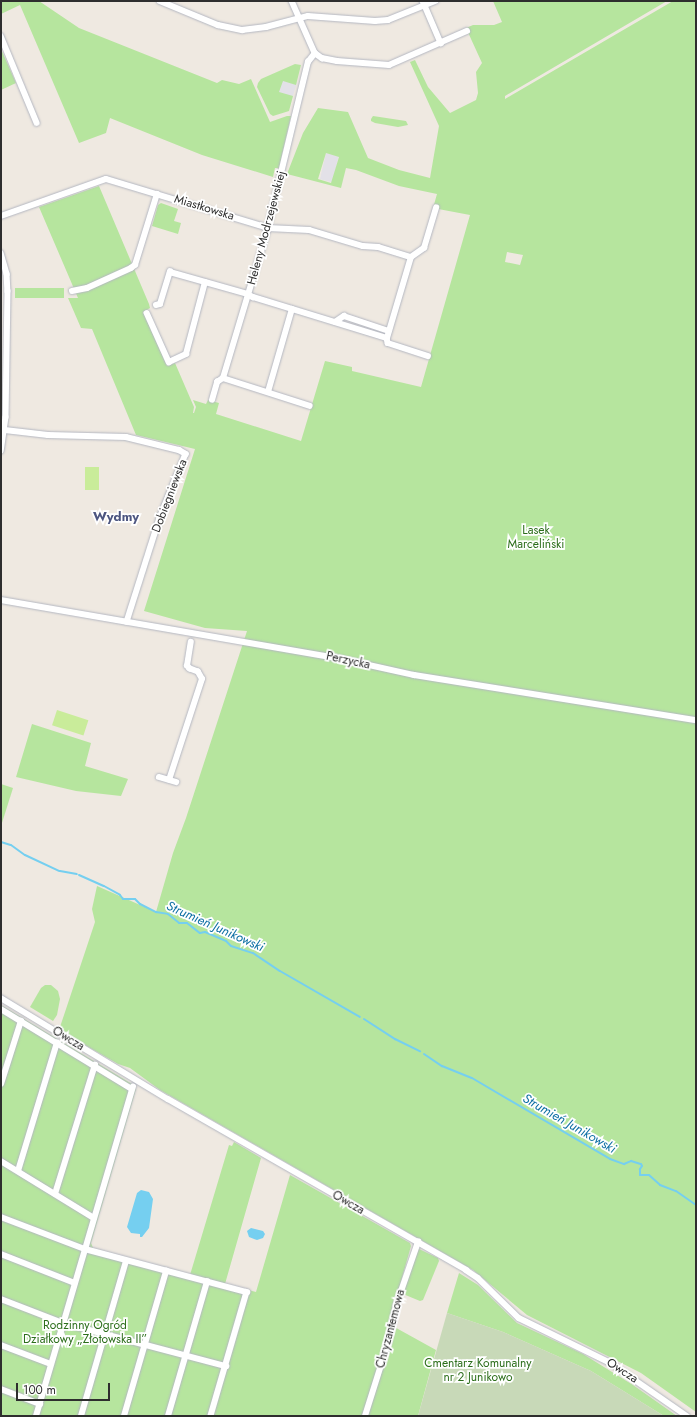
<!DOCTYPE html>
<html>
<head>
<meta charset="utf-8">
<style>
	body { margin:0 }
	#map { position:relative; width:697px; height:1417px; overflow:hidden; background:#efe9e1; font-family:Jost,sans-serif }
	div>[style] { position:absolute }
	.industrial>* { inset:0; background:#e3e1e8; transform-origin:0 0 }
	.green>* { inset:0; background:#b6e59e; transform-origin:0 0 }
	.cemetery>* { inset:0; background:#c8d9b8 }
	.pitch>* { inset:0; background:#c9ec9a; transform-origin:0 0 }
	.water>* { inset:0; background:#75cff0 }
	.stream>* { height:2px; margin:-1px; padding:0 1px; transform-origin:1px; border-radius:1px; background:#75cff0 }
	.roads { filter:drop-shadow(0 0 1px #b4b7c1) drop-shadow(0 0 1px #b4b7c1) }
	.minor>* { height:5.5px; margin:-2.75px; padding:0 2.75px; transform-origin:2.75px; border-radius:2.75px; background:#fff }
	span { translate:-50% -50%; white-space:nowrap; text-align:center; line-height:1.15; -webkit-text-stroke:3.5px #fff; paint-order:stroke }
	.street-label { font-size:12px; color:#2e2e2e }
	.park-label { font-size:12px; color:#2c6e1b }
	.neighbourhood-label { font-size:13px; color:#4d5680; font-weight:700 }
	.water-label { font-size:13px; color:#0d6fa3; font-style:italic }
	.frame { position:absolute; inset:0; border:2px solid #2e2e2e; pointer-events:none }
	.scale { position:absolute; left:16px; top:1383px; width:94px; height:18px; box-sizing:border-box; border:2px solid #2e2e2e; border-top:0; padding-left:5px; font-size:12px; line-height:14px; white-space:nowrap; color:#2e2e2e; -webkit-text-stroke:3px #fff; paint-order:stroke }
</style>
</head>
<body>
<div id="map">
	<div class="industrial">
		<div style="left:277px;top:76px;width:21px;height:22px;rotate:17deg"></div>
		<div style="left:326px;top:153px;width:13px;height:27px;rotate:13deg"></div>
	</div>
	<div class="green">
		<div style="clip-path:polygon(1px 1px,39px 1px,79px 28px,217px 83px,222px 80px,239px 84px,251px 79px,270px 122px,287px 116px,291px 116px,279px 168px,275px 168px,273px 177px,202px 155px,110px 118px,106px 133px,79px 143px,20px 5px,1px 14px)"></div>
		<div style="clip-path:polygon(evenodd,493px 1px,667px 1px,505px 96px,505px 99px,673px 1px,696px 1px,696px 1412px,641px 1373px,527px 1315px,473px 1270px,160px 1090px,130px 1068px,118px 1064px,59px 1030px,95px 922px,92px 909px,97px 886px,156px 912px,173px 853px,186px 818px,247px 631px,205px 628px,144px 611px,195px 449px,136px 435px,92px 329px,81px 328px,68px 298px,78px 298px,39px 207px,99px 186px,149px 304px,150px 308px,143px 312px,167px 366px,175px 363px,194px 407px,193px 413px,194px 413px,196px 407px,193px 400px,206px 404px,208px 400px,219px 403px,216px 414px,301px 441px,325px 361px,352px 367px,352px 371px,421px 387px,470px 215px,433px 208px,437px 194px,399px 186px,356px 170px,346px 168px,341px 188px,287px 174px,303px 133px,318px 108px,348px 112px,368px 158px,399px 170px,430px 178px,439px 126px,410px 62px,415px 60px,428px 87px,450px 113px,476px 100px,478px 93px,476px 72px,482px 63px,466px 28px,473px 25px,494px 25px,502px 22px,493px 1px,326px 153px,339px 157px,331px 183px,318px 179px,326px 153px,493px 1px,507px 252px,523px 255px,520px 265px,505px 262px,507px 252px)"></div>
		<div style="clip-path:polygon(1px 49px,16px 83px,1px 90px)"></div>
		<div style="clip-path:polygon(295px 64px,301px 65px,296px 85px,283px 81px,279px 92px,293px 96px,289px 111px,273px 116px,270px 114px,257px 87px,258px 83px,261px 79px)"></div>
		<div style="clip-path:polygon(373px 116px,406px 121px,408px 125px,398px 127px,375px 123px,371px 121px,371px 119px)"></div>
		<div style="clip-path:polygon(161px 203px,178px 209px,174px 221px,181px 223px,178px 234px,152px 226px,158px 205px)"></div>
		<div style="left:15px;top:288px;width:49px;height:10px"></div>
		<div style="clip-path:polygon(32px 724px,91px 743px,85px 766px,128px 779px,121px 796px,76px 791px,16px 777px)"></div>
		<div style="clip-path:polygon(1px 784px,13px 788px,1px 826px)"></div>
		<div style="clip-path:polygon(51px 985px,58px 991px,60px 999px,57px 1015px,53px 1021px,30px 1007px,41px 988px,45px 985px)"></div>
		<div style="clip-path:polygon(1px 1005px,132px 1084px,131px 1086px,136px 1089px,91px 1243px,94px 1250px,190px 1275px,229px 1145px,232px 1146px,234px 1142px,261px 1158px,225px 1284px,256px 1292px,290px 1175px,410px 1243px,411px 1246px,389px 1324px,436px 1350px,418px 1416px,1px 1416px)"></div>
		<div style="clip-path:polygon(419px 1249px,438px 1258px,439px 1261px,423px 1300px,420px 1301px,403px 1294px,416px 1251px)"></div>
		<div style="clip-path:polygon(459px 1273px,478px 1285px,517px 1323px,583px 1354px,633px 1385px,677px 1416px,664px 1416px,591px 1371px,503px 1332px,447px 1313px)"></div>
	</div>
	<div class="cemetery">
		<div style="clip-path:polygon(447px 1313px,503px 1332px,591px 1371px,664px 1416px,418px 1416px)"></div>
	</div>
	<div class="pitch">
		<div style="left:85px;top:467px;width:14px;height:23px"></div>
		<div style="left:57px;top:710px;width:33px;height:16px;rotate:18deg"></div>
	</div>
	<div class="water">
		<div style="clip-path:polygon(141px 1190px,149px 1192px,153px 1199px,149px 1228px,142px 1237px,140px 1237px,140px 1234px,131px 1233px,127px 1227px,137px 1193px)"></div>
		<div style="clip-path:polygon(251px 1228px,263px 1231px,265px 1234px,263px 1238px,257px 1240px,249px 1237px,247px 1231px)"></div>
	</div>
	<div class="stream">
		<div style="left:1px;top:842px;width:10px;rotate:17deg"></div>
		<div style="left:11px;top:845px;width:17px;rotate:36deg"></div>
		<div style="left:25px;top:855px;width:38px;rotate:25deg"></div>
		<div style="left:60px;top:871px;width:17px;rotate:10deg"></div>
		<div style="left:79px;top:875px;width:27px;rotate:24deg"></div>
		<div style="left:104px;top:886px;width:18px;rotate:29deg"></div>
		<div style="left:120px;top:895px;width:5px;rotate:53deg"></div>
		<div style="left:123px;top:899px;width:12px"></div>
		<div style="left:135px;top:899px;width:7px;rotate:45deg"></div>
		<div style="left:140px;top:904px;width:18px;rotate:27deg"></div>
		<div style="left:156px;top:912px;width:12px;rotate:9deg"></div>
		<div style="left:168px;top:914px;width:14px;rotate:39deg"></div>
		<div style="left:179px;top:923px;width:8px"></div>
		<div style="left:187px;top:923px;width:16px;rotate:38deg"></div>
		<div style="left:200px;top:933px;width:5px;rotate:-11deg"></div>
		<div style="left:205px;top:932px;width:23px;rotate:23deg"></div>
		<div style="left:226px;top:941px;width:7px;rotate:45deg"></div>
		<div style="left:231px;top:946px;width:23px;rotate:18deg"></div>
		<div style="left:253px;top:953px;width:32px;rotate:34deg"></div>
		<div style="left:280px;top:971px;width:92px;rotate:29.9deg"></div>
		<div style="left:364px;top:1019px;width:37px;rotate:33deg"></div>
		<div style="left:395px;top:1039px;width:28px;rotate:26deg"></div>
		<div style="left:424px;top:1054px;width:22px;rotate:34deg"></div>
		<div style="left:442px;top:1066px;width:32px;rotate:22deg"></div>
		<div style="left:472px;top:1078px;width:160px;rotate:30.4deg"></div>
		<div style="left:610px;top:1159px;width:15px;rotate:20deg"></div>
		<div style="left:624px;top:1164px;width:8px;rotate:-23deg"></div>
		<div style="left:631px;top:1161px;width:10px;rotate:17deg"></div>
		<div style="left:641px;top:1164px;width:2px;rotate:63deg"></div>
		<div style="left:642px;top:1166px;width:4px;rotate:124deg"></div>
		<div style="left:640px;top:1169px;width:6px;rotate:90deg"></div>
		<div style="left:640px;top:1175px;width:9px"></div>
		<div style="left:649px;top:1175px;width:15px;rotate:42deg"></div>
		<div style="left:660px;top:1185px;width:17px;rotate:21deg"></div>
		<div style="left:676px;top:1191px;width:24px;rotate:35deg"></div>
	</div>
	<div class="roads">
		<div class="minor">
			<div style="left:160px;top:1px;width:63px;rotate:22.5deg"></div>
			<div style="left:218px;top:25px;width:25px;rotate:12deg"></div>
			<div style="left:242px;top:30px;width:24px;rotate:-7deg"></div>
			<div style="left:266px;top:27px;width:43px;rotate:-14.7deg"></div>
			<div style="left:308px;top:16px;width:67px;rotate:4.3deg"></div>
			<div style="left:375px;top:21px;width:13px;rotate:-4deg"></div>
			<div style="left:388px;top:20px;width:51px;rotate:-22deg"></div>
			<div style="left:292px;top:1px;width:57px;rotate:66.1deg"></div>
			<div style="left:315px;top:53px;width:9px;rotate:36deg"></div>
			<div style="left:322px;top:58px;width:15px;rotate:11deg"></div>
			<div style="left:337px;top:61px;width:52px;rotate:4.4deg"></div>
			<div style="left:389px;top:65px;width:85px;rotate:-23.6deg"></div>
			<div style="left:423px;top:1px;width:46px;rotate:66.8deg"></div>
			<div style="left:1px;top:36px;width:94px;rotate:67.5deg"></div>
			<div style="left:1px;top:216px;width:111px;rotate:-19.4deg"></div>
			<div style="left:106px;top:179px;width:169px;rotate:16.8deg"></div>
			<div style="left:268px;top:228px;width:41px;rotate:2.8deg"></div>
			<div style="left:309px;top:230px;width:56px;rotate:16.5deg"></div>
			<div style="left:363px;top:246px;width:15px;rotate:4deg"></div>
			<div style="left:378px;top:247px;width:34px;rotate:17deg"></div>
			<div style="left:1px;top:253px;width:22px;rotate:74deg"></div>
			<div style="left:7px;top:274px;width:17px;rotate:87deg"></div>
			<div style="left:8px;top:291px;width:126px;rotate:90.9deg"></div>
			<div style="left:6px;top:417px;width:34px;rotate:98deg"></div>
			<div style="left:72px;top:291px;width:15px;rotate:-11deg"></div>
			<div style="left:87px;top:288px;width:48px;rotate:-24.4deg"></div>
			<div style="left:131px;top:268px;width:5px;rotate:-37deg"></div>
			<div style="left:135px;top:265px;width:74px;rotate:-72.8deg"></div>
			<div style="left:156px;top:305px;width:4px;rotate:-14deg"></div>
			<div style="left:160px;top:304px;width:34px;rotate:-73deg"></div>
			<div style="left:170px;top:272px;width:81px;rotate:15.8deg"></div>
			<div style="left:248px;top:294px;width:6px;rotate:31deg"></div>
			<div style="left:253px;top:297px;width:140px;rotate:17deg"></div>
			<div style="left:387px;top:338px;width:5px;rotate:79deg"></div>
			<div style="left:388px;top:343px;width:42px;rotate:18deg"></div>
			<div style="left:147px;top:313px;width:54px;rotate:65.8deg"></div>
			<div style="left:169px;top:362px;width:19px;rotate:-25deg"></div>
			<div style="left:186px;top:354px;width:74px;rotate:-75.2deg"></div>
			<div style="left:335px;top:322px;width:11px;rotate:-34deg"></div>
			<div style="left:344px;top:316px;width:47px;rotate:18.4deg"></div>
			<div style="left:387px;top:338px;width:84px;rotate:-73.5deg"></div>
			<div style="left:411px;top:257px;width:16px;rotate:-35deg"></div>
			<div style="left:424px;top:248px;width:42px;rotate:-73.3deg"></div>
			<div style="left:223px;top:378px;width:91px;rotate:17.8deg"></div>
			<div style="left:268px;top:392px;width:86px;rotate:-73.9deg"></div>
			<div style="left:212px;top:400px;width:19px;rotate:-74deg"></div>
			<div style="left:217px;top:382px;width:7px;rotate:-34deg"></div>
			<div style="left:223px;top:378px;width:153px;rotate:-73.3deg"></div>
			<div style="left:267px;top:231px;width:174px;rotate:-76.4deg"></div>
			<div style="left:308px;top:62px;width:11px;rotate:-52deg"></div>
			<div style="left:5px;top:430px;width:43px;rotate:6.6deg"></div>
			<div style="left:48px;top:435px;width:78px;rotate:1.5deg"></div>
			<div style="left:126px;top:437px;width:55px;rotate:13.8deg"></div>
			<div style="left:179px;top:450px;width:8px;rotate:30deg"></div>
			<div style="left:186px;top:454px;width:69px;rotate:112.1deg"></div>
			<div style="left:160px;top:518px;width:109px;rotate:107.6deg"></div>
			<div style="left:1px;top:600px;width:346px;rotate:9.8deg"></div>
			<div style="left:342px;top:659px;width:74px;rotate:12.5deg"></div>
			<div style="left:414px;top:675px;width:286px;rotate:9.1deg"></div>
			<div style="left:159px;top:777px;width:18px;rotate:16deg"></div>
			<div style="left:169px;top:780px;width:106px;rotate:-71.9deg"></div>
			<div style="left:202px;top:679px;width:8px;rotate:-120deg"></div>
			<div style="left:198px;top:672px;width:9px;rotate:-159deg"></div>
			<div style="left:190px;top:669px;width:4px;rotate:-135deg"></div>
			<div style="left:187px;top:666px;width:24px;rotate:-81deg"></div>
			<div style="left:1px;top:998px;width:195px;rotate:31.2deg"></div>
			<div style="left:168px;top:1099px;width:344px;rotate:29.8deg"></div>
			<div style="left:466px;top:1270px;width:14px;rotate:34deg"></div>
			<div style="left:478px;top:1278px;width:57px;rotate:44.3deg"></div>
			<div style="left:519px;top:1318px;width:100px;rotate:26.1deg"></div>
			<div style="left:609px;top:1362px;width:95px;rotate:34.7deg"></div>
			<div style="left:1px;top:1009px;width:153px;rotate:31.4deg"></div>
			<div style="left:1px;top:1084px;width:66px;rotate:-72.4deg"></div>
			<div style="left:1px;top:1161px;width:109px;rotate:31.5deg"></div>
			<div style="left:18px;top:1171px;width:134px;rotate:-73.1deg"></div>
			<div style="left:55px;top:1194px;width:135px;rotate:-72.8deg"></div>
			<div style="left:1px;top:1217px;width:90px;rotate:20.9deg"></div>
			<div style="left:85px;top:1249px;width:168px;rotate:14.9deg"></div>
			<div style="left:247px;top:1292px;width:129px;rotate:106.2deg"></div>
			<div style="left:1px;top:1254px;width:79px;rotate:21.4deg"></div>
			<div style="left:1px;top:1299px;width:66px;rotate:21.2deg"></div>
			<div style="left:63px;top:1323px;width:169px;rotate:14.8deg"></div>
			<div style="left:1px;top:1345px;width:53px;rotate:20.8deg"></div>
			<div style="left:1px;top:1389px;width:42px;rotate:21deg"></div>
			<div style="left:36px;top:1416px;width:343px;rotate:-73.6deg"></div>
			<div style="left:81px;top:1416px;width:161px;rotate:-73.8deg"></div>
			<div style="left:124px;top:1416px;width:151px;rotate:-73.8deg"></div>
			<div style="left:168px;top:1416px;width:140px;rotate:-73.8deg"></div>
			<div style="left:365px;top:1416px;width:77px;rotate:-72.5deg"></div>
			<div style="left:388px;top:1343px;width:38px;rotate:-78deg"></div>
			<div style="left:396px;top:1306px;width:68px;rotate:-71deg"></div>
		</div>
	</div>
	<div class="street-label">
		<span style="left:204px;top:208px;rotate:17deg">Miastkowska</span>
		<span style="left:267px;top:228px;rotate:-75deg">Heleny Modrzejewskiej</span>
		<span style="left:170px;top:496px;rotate:-69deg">Dobiegniewska</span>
		<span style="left:348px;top:661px;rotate:12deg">Perzycka</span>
		<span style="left:68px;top:1039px;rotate:31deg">Owcza</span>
		<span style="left:348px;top:1203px;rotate:30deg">Owcza</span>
		<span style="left:391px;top:1329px;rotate:-75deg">Chryzantemowa</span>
		<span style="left:622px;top:1371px;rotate:33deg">Owcza</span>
	</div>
	<div class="park-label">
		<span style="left:536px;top:538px">Lasek<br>Marceliński</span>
		<span style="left:85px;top:1333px">Rodzinny Ogród<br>Działkowy „Złotowska II”</span>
		<span style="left:478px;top:1371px">Cmentarz Komunalny<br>nr 2 Junikowo</span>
	</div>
	<div class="neighbourhood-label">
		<span style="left:116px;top:517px">Wydmy</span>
	</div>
	<div class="water-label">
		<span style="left:215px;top:927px;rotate:24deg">Strumień Junikowski</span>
		<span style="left:569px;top:1124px;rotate:30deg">Strumień Junikowski</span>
	</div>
	<div class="frame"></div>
	<div class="scale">100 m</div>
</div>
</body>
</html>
